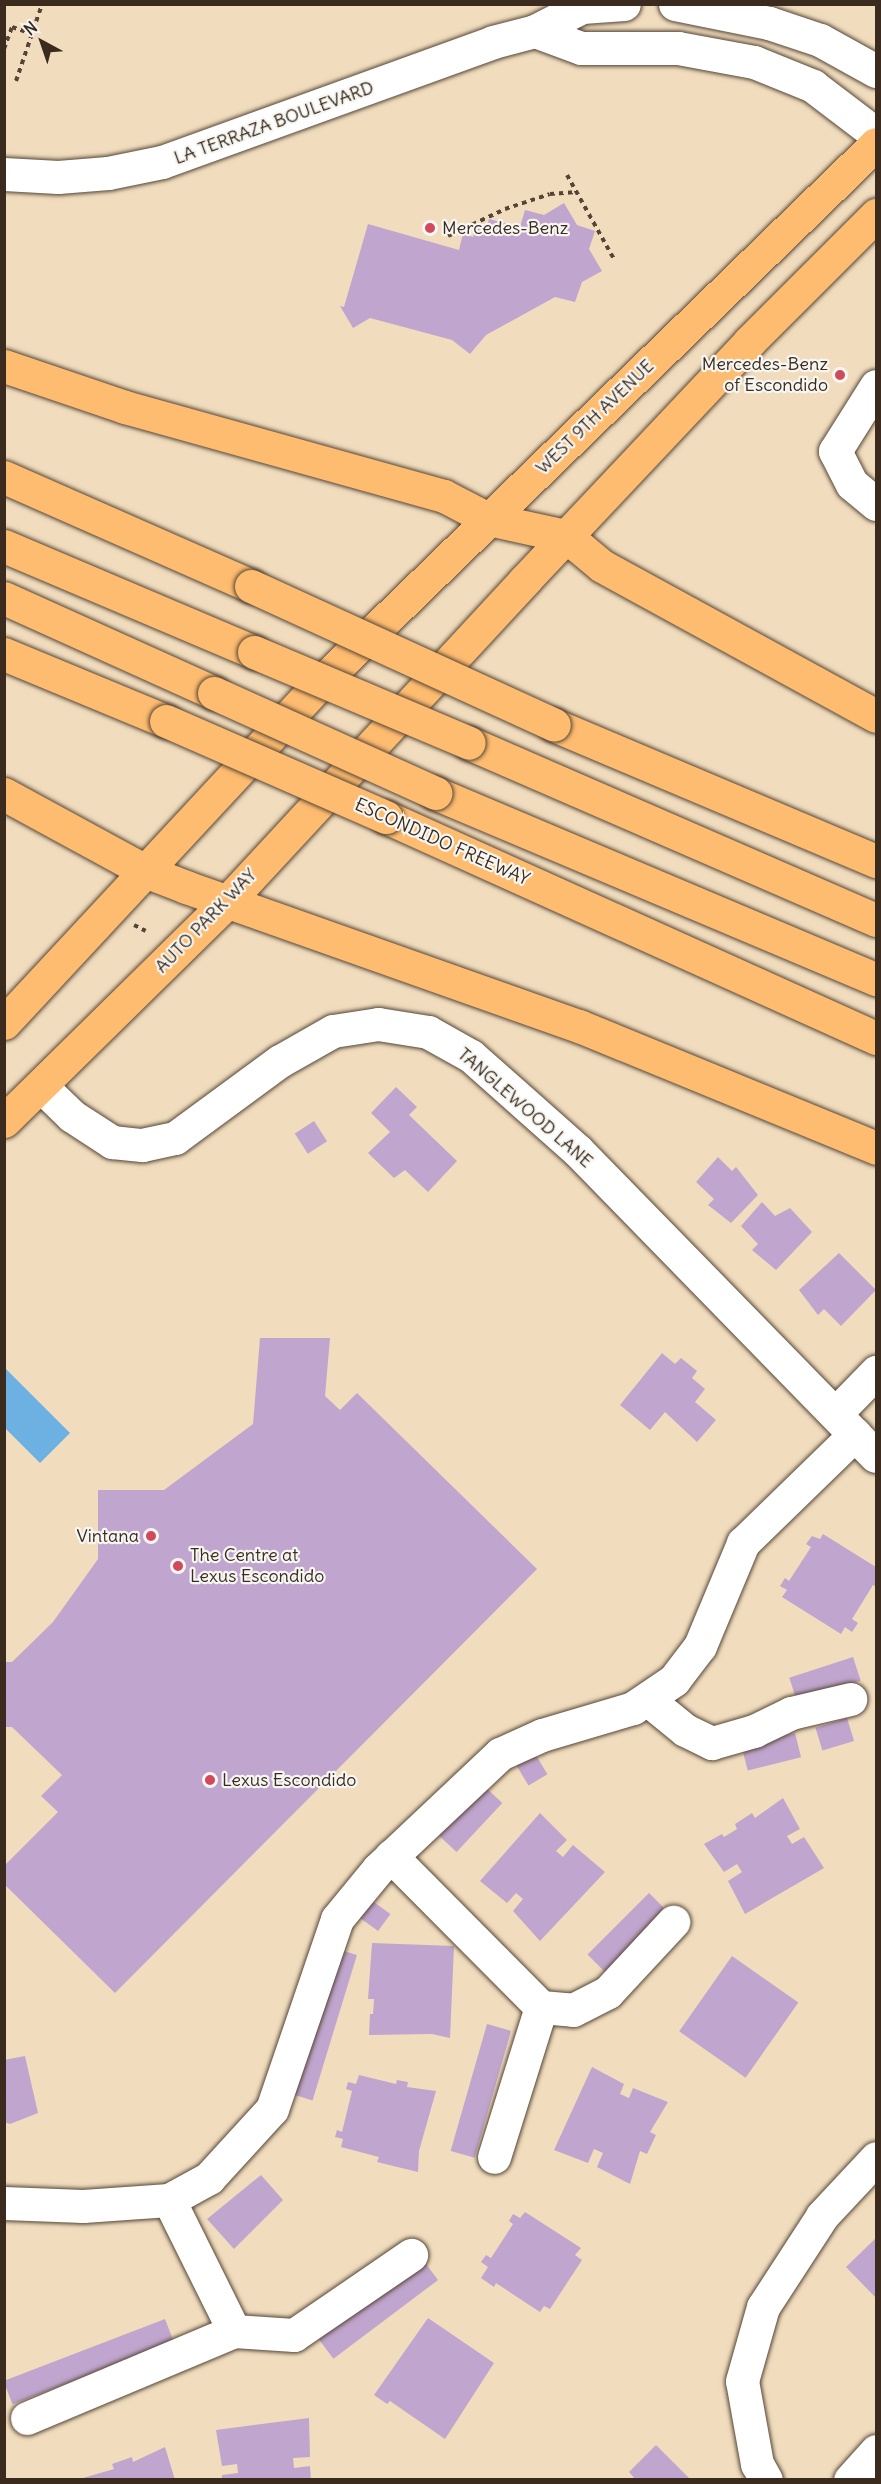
<!DOCTYPE html>
<html>
<head>
<meta charset="utf-8">
<style>
	body { margin:0 }
	#map { position:relative; width:881px; height:2484px; overflow:hidden; background:#f1ddbe; font-family:Delius,sans-serif }
	div>[style] { position:absolute }
	.water>* { inset:0; background:#6db0e2 }
	.building>* { inset:0; background:#c0a5ce; transform-origin:0 0 }
	.path>* { height:4px; margin-top:-2px; transform-origin:0; background:repeating-linear-gradient(90deg,#564536 0 4.5px,transparent 0 9px) }
	.roads { filter:drop-shadow(0 0 2px #564536) drop-shadow(0 0 2px #564536) }
	.minor>* { height:33px; margin:-16.5px; padding:0 16.5px; transform-origin:16.5px; border-radius:16.5px; background:#fff }
	.major>* { height:33px; margin:-16.5px; padding:0 16.5px; transform-origin:16.5px; border-radius:16.5px; background:#febc70 }
	.highway>* { height:33px; margin:-16.5px; padding:0 16.5px; transform-origin:16.5px; border-radius:16.5px; background:#febc70 }
	.bridges { filter:drop-shadow(0 0 2px #564536) drop-shadow(0 0 2px #564536) }
	.highway-bridge>* { height:33px; margin:-16.5px; padding:0 16.5px; transform-origin:16.5px; border-radius:16.5px; background:#febc70 }
	.dots>* { width:16px; height:16px; translate:-50% -50%; box-sizing:border-box; border:3px solid #f6f6f2; border-radius:50% }
	span { translate:-50% -50%; white-space:nowrap; text-align:center; line-height:1.15; -webkit-text-stroke:4.5px #f6f6f2; paint-order:stroke }
	.street-label { font-size:18px; color:#3b2a1e }
	.poi-label { font-size:18px; color:#3b2a1e }
	.left { translate:0 -50%; text-align:left }
	.right { translate:-100% -50%; text-align:right }
	.frame { position:absolute; inset:0; border:6px solid #3b2a1e; pointer-events:none }
	.north { position:absolute; left:12px; top:12px; width:60px; height:60px; -webkit-text-stroke:4px #f6f6f2; paint-order:stroke; rotate:320deg; font-size:16px; font-weight:700; line-height:24px; text-align:center; color:#3b2a1e }
	.north::after { content:''; display:block; margin:auto; width:21px; height:27px; background:#3b2a1e; clip-path:polygon(50% 0,100% 100%,50% 72%,0 100%) }
</style>
</head>
<body>
<div id="map">
	<div class="water">
		<div style="clip-path:polygon(5px 1368px,70px 1433px,40px 1463px,5px 1428px)"></div>
	</div>
	<div class="building">
		<div style="clip-path:polygon(564px 203px,577px 225px,595px 231px,589px 249px,602px 271px,582px 282px,575px 302px,555px 297px,486px 335px,470px 354px,452px 340px,370px 318px,353px 328px,340px 306px,344px 307px,368px 224px,459px 250px,463px 233px,473px 237px,476px 226px,486px 229px,489px 219px,520px 227px,525px 210px,544px 215px)"></div>
		<div style="clip-path:polygon(396px 1087px,417px 1107px,409px 1115px,457px 1161px,428px 1192px,405px 1170px,394px 1178px,368px 1153px,390px 1132px,371px 1113px)"></div>
		<div style="left:314px;top:1121px;width:24px;height:23px;rotate:57deg"></div>
		<div style="clip-path:polygon(718px 1157px,732px 1171px,736px 1167px,758px 1195px,731px 1223px,708px 1205px,714px 1199px,696px 1182px)"></div>
		<div style="clip-path:polygon(762px 1202px,775px 1216px,790px 1208px,812px 1232px,776px 1270px,752px 1250px,758px 1244px,741px 1226px)"></div>
		<div style="clip-path:polygon(839px 1253px,876px 1290px,841px 1326px,824px 1309px,818px 1315px,799px 1290px)"></div>
		<div style="clip-path:polygon(260px 1338px,330px 1338px,325px 1396px,340px 1410px,357px 1393px,537px 1569px,115px 1993px,4px 1884px,4px 1866px,58px 1812px,41px 1796px,62px 1775px,12px 1727px,4px 1727px,4px 1662px,12px 1662px,53px 1622px,98px 1559px,98px 1490px,164px 1490px,253px 1424px)"></div>
		<div style="clip-path:polygon(662px 1353px,675px 1364px,681px 1358px,697px 1371px,692px 1378px,705px 1389px,695px 1402px,716px 1420px,697px 1442px,665px 1412px,650px 1430px,620px 1405px)"></div>
		<div style="clip-path:polygon(823px 1534px,876px 1567px,876px 1587px,873px 1585px,852px 1619px,858px 1623px,852px 1632px,845px 1627px,841px 1634px,782px 1597px,787px 1590px,780px 1586px,785px 1578px,789px 1581px,811px 1547px,806px 1544px,812px 1536px,820px 1539px)"></div>
		<div style="left:853px;top:1657px;width:25px;height:67px;rotate:72deg"></div>
		<div style="left:847px;top:1718px;width:24px;height:33px;rotate:73deg"></div>
		<div style="left:795px;top:1733px;width:25px;height:55px;rotate:76deg"></div>
		<div style="left:534px;top:1752px;width:26px;height:22px;rotate:59deg"></div>
		<div style="left:484px;top:1786px;width:25px;height:67px;rotate:43deg"></div>
		<div style="clip-path:polygon(783px 1798px,800px 1829px,787px 1836px,792px 1844px,804px 1837px,824px 1868px,745px 1914px,728px 1881px,742px 1872px,737px 1864px,724px 1872px,704px 1844px,722px 1834px,724px 1837px,737px 1829px,735px 1824px,752px 1813px,755px 1818px)"></div>
		<div style="clip-path:polygon(540px 1813px,567px 1840px,556px 1851px,563px 1857px,573px 1845px,605px 1872px,540px 1941px,513px 1911px,523px 1899px,516px 1893px,507px 1903px,480px 1881px)"></div>
		<div style="left:649px;top:1893px;width:24px;height:87px;rotate:45deg"></div>
		<div style="left:371px;top:1900px;width:24px;height:21px;rotate:36deg"></div>
		<div style="clip-path:polygon(372px 1943px,454px 1946px,450px 2038px,432px 2034px,369px 2035px,370px 2014px,373px 2014px,374px 1999px,368px 1999px)"></div>
		<div style="left:334px;top:1948px;width:24px;height:152px;rotate:17deg"></div>
		<div style="left:732px;top:1956px;width:81px;height:92px;rotate:35deg"></div>
		<div style="left:487px;top:2024px;width:25px;height:132px;rotate:16deg"></div>
		<div style="clip-path:polygon(25px 2056px,38px 2113px,10px 2124px,4px 2122px,4px 2060px)"></div>
		<div style="clip-path:polygon(592px 2067px,624px 2084px,620px 2094px,629px 2098px,633px 2088px,668px 2102px,650px 2132px,656px 2135px,647px 2154px,640px 2151px,630px 2184px,597px 2167px,603px 2153px,594px 2149px,588px 2163px,554px 2150px)"></div>
		<div style="clip-path:polygon(359px 2075px,396px 2084px,397px 2080px,408px 2082px,407px 2087px,436px 2091px,419px 2151px,418px 2172px,377px 2162px,379px 2157px,341px 2147px,343px 2139px,335px 2137px,337px 2130px,342px 2132px,352px 2091px,346px 2089px,348px 2082px,356px 2084px)"></div>
		<div style="clip-path:polygon(261px 2175px,283px 2200px,234px 2249px,207px 2219px)"></div>
		<div style="clip-path:polygon(525px 2212px,581px 2248px,575px 2255px,582px 2260px,550px 2309px,544px 2306px,540px 2312px,496px 2283px,494px 2287px,481px 2278px,488px 2267px,481px 2262px,486px 2255px,491px 2258px,513px 2224px,509px 2221px,513px 2214px,520px 2218px)"></div>
		<div style="clip-path:polygon(876px 2238px,876px 2298px,846px 2267px)"></div>
		<div style="left:423px;top:2260px;width:25px;height:131px;rotate:53deg"></div>
		<div style="clip-path:polygon(428px 2318px,494px 2363px,445px 2439px,390px 2401px,387px 2404px,374px 2395px)"></div>
		<div style="left:165px;top:2319px;width:25px;height:173px;rotate:69deg"></div>
		<div style="clip-path:polygon(309px 2418px,310px 2457px,293px 2458px,294px 2468px,310px 2466px,311px 2480px,222px 2480px,222px 2475px,238px 2473px,237px 2464px,222px 2466px,216px 2430px)"></div>
		<div style="clip-path:polygon(656px 2445px,691px 2480px,636px 2480px,629px 2472px)"></div>
		<div style="clip-path:polygon(165px 2447px,175px 2480px,76px 2480px,114px 2469px,112px 2464px,132px 2457px,133px 2462px)"></div>
	</div>
	<div class="path">
		<div style="left:4px;top:49px;width:23px;rotate:-70deg"></div>
		<div style="left:12px;top:27px;width:21px;rotate:19deg"></div>
		<div style="left:16px;top:81px;width:81px;rotate:-71.3deg"></div>
		<div style="left:567px;top:175px;width:98px;rotate:60.8deg"></div>
		<div style="left:448px;top:236px;width:63px;rotate:-25.3deg"></div>
		<div style="left:505px;top:209px;width:47px;rotate:-18.4deg"></div>
		<div style="left:550px;top:194px;width:27px;rotate:-4deg"></div>
		<div style="left:134px;top:925px;width:13px;rotate:27deg"></div>
	</div>
	<div class="roads">
		<div class="minor">
			<div style="left:675px;top:4px;width:96px;rotate:11.4deg"></div>
			<div style="left:769px;top:23px;width:54px;rotate:18.4deg"></div>
			<div style="left:820px;top:40px;width:64px;rotate:29deg"></div>
			<div style="left:535px;top:31px;width:49px;rotate:20.3deg"></div>
			<div style="left:581px;top:48px;width:97px"></div>
			<div style="left:678px;top:48px;width:77px;rotate:10.4deg"></div>
			<div style="left:754px;top:62px;width:64px;rotate:22.1deg"></div>
			<div style="left:813px;top:86px;width:79px;rotate:37.3deg"></div>
			<div style="left:4px;top:174px;width:54px;rotate:3.2deg"></div>
			<div style="left:58px;top:177px;width:50px;rotate:-4.6deg"></div>
			<div style="left:108px;top:173px;width:55px;rotate:-11.5deg"></div>
			<div style="left:162px;top:162px;width:352px;rotate:-19.9deg"></div>
			<div style="left:493px;top:42px;width:43px;rotate:-14.7deg"></div>
			<div style="left:535px;top:31px;width:53px;rotate:-27.1deg"></div>
			<div style="left:582px;top:7px;width:42px;rotate:-4.1deg"></div>
			<div style="left:876px;top:386px;width:77px;rotate:122.2deg"></div>
			<div style="left:835px;top:451px;width:37px;rotate:63deg"></div>
			<div style="left:852px;top:484px;width:31px;rotate:40deg"></div>
			<div style="left:41px;top:1086px;width:43px;rotate:44.1deg"></div>
			<div style="left:72px;top:1116px;width:48px;rotate:33deg"></div>
			<div style="left:112px;top:1142px;width:30px;rotate:6deg"></div>
			<div style="left:142px;top:1145px;width:34px;rotate:-12deg"></div>
			<div style="left:175px;top:1138px;width:130px;rotate:-36.3deg"></div>
			<div style="left:280px;top:1061px;width:61px;rotate:-29.5deg"></div>
			<div style="left:333px;top:1031px;width:46px;rotate:-8.8deg"></div>
			<div style="left:378px;top:1024px;width:51px;rotate:9.1deg"></div>
			<div style="left:428px;top:1032px;width:49px;rotate:29.2deg"></div>
			<div style="left:471px;top:1056px;width:143px;rotate:41.6deg"></div>
			<div style="left:578px;top:1151px;width:426px;rotate:45.7deg"></div>
			<div style="left:835px;top:1414px;width:59px;rotate:-45.7deg"></div>
			<div style="left:647px;top:1699px;width:49px;rotate:39.2deg"></div>
			<div style="left:685px;top:1730px;width:30px;rotate:26deg"></div>
			<div style="left:712px;top:1743px;width:44px;rotate:-15.9deg"></div>
			<div style="left:754px;top:1731px;width:41px;rotate:-25.9deg"></div>
			<div style="left:791px;top:1713px;width:61px;rotate:-13.3deg"></div>
			<div style="left:391px;top:1856px;width:213px;rotate:45.2deg"></div>
			<div style="left:541px;top:2007px;width:157px;rotate:107.4deg"></div>
			<div style="left:541px;top:2007px;width:32px;rotate:5deg"></div>
			<div style="left:573px;top:2010px;width:39px;rotate:-27deg"></div>
			<div style="left:608px;top:1992px;width:96px;rotate:-47.1deg"></div>
			<div style="left:4px;top:2203px;width:79px;rotate:2.2deg"></div>
			<div style="left:83px;top:2206px;width:86px;rotate:-4deg"></div>
			<div style="left:169px;top:2200px;width:46px;rotate:-28.8deg"></div>
			<div style="left:209px;top:2178px;width:93px;rotate:-47.6deg"></div>
			<div style="left:272px;top:2109px;width:201px;rotate:-71.1deg"></div>
			<div style="left:337px;top:1919px;width:65px;rotate:-50.6deg"></div>
			<div style="left:378px;top:1869px;width:168px;rotate:-43.3deg"></div>
			<div style="left:500px;top:1754px;width:46px;rotate:-24.3deg"></div>
			<div style="left:542px;top:1735px;width:95px;rotate:-16.5deg"></div>
			<div style="left:633px;top:1708px;width:50px;rotate:-34.3deg"></div>
			<div style="left:674px;top:1680px;width:43px;rotate:-52.6deg"></div>
			<div style="left:700px;top:1646px;width:112px;rotate:-67.3deg"></div>
			<div style="left:743px;top:1543px;width:156px;rotate:-44.2deg"></div>
			<div style="left:234px;top:2331px;width:60px;rotate:3.8deg"></div>
			<div style="left:294px;top:2335px;width:142px;rotate:-34.4deg"></div>
			<div style="left:27px;top:2418px;width:225px;rotate:-22.8deg"></div>
			<div style="left:234px;top:2331px;width:146px;rotate:-116.4deg"></div>
			<div style="left:766px;top:2480px;width:18px;rotate:-119deg"></div>
			<div style="left:757px;top:2464px;width:84px;rotate:-100.2deg"></div>
			<div style="left:742px;top:2381px;width:77px;rotate:-74.2deg"></div>
			<div style="left:763px;top:2307px;width:108px;rotate:-57deg"></div>
			<div style="left:822px;top:2216px;width:79px;rotate:-47deg"></div>
			<div style="left:850px;top:2480px;width:39px;rotate:-48deg"></div>
		</div>
		<div class="major">
			<div style="left:4px;top:1023px;width:454px;rotate:-47.1deg"></div>
			<div style="left:313px;top:690px;width:784px;rotate:-44.12deg"></div>
			<div style="left:4px;top:1121px;width:313px;rotate:-44.5deg"></div>
			<div style="left:227px;top:902px;width:439px;rotate:-47.2deg"></div>
			<div style="left:525px;top:580px;width:327px;rotate:-46.7deg"></div>
			<div style="left:749px;top:342px;width:180px;rotate:-45deg"></div>
		</div>
		<div class="highway">
			<div style="left:4px;top:366px;width:128px;rotate:18.7deg"></div>
			<div style="left:125px;top:407px;width:331px;rotate:15.6deg"></div>
			<div style="left:444px;top:496px;width:50px;rotate:27.6deg"></div>
			<div style="left:488px;top:519px;width:80px;rotate:12.3deg"></div>
			<div style="left:566px;top:536px;width:47px;rotate:39.8deg"></div>
			<div style="left:602px;top:566px;width:312px;rotate:28.7deg"></div>
			<div style="left:4px;top:477px;width:270px;rotate:23.8deg"></div>
			<div style="left:4px;top:546px;width:272px;rotate:23deg"></div>
			<div style="left:4px;top:598px;width:230px;rotate:24.3deg"></div>
			<div style="left:4px;top:654px;width:175px;rotate:22.5deg"></div>
			<div style="left:554px;top:725px;width:350px;rotate:22.9deg"></div>
			<div style="left:469px;top:743px;width:444px;rotate:23.5deg"></div>
			<div style="left:435px;top:793px;width:479px;rotate:22.9deg"></div>
			<div style="left:4px;top:794px;width:161px;rotate:28.6deg"></div>
			<div style="left:145px;top:871px;width:44px;rotate:21.3deg"></div>
			<div style="left:186px;top:887px;width:417px;rotate:19.5deg"></div>
			<div style="left:579px;top:1026px;width:321px;rotate:22.3deg"></div>
			<div style="left:386px;top:817px;width:538px;rotate:24.28deg"></div>
		</div>
	</div>
	<div class="bridges">
		<div class="highway-bridge">
			<div style="left:251px;top:586px;width:333px;rotate:24.6deg"></div>
			<div style="left:254px;top:652px;width:233px;rotate:22.9deg"></div>
			<div style="left:214px;top:693px;width:243px;rotate:24.3deg"></div>
			<div style="left:166px;top:721px;width:240px;rotate:23.6deg"></div>
		</div>
	</div>
	<div class="dots">
		<div style="left:430px;top:228px;background:#d1495b"></div>
		<div style="left:840px;top:375px;background:#d1495b"></div>
		<div style="left:151px;top:1536px;background:#d1495b"></div>
		<div style="left:178px;top:1566px;background:#d1495b"></div>
		<div style="left:210px;top:1780px;background:#d1495b"></div>
	</div>
	<div class="street-label">
		<span style="left:274px;top:123px;rotate:-20deg">LA TERRAZA BOULEVARD</span>
		<span style="left:595px;top:417px;rotate:-44deg">WEST 9TH AVENUE</span>
		<span style="left:442px;top:842px;rotate:24deg">ESCONDIDO FREEWAY</span>
		<span style="left:206px;top:921px;rotate:-46deg">AUTO PARK WAY</span>
		<span style="left:525px;top:1108px;rotate:41deg">TANGLEWOOD LANE</span>
	</div>
	<div class="poi-label">
		<span class="left" style="left:442px;top:228px">Mercedes-Benz</span>
		<span class="right" style="left:828px;top:375px">Mercedes-Benz<br>of Escondido</span>
		<span class="right" style="left:139px;top:1536px">Vintana</span>
		<span class="left" style="left:190px;top:1566px">The Centre at<br>Lexus Escondido</span>
		<span class="left" style="left:222px;top:1780px">Lexus Escondido</span>
	</div>
	<div class="frame"></div>
	<div class="north">N</div>
</div>
</body>
</html>
